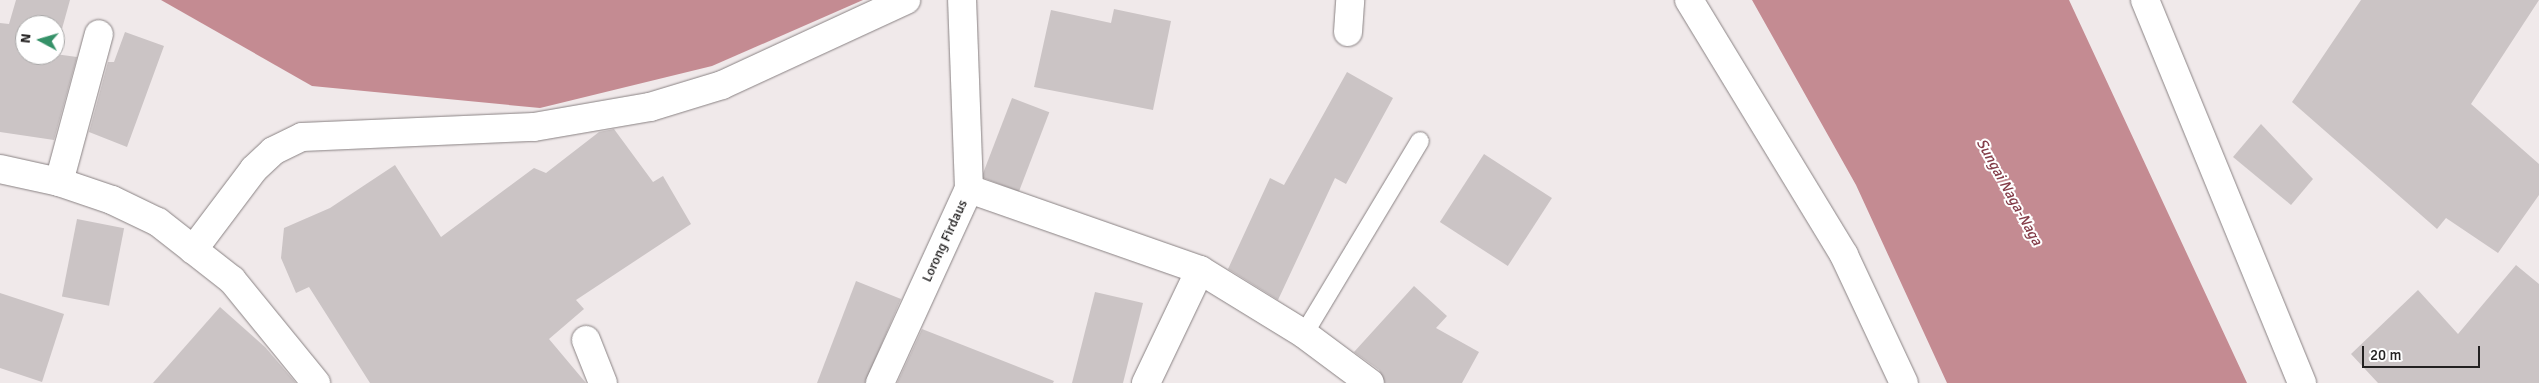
<!DOCTYPE html>
<html>
<head>
<meta charset="utf-8">
<style>
	body { margin:0 }
	#map { position:relative; width:2539px; height:383px; overflow:hidden; background:#f0e9ea; font-family:Signika,sans-serif }
	div>[style] { position:absolute }
	.water>* { inset:0; background:#c48b92 }
	.building>* { inset:0; background:#cbc4c5; transform-origin:0 0 }
	.roads { filter:drop-shadow(0 0 1px #898283) drop-shadow(0 0 1px #898283) }
	.lane>* { height:18px; margin:-9px; padding:0 9px; transform-origin:9px; border-radius:9px; background:#fff }
	.street>* { height:28px; margin:-14px; padding:0 14px; transform-origin:14px; border-radius:14px; background:#fff }
	span { translate:-50% -50%; white-space:nowrap; text-align:center; line-height:1.15; -webkit-text-stroke:4px #fff; paint-order:stroke }
	.street-label { font-size:14px; color:#232121 }
	.water-label { font-size:15px; color:#843d49; font-style:italic }
	.north { position:absolute; left:15px; top:15px; width:50px; height:50px; box-sizing:border-box; background:#fff; border:1px solid #a7a6a6; border-radius:50%; rotate:276deg; font-size:14px; font-weight:700; line-height:20px; text-align:center; color:#232121 }
	.north::after { content:''; display:block; margin:auto; width:18px; height:22px; background:#359168; clip-path:polygon(50% 0,100% 100%,50% 72%,0 100%) }
	.scale { position:absolute; left:2362px; top:346px; width:118px; height:22px; box-sizing:border-box; border:2px solid #232121; border-top:0; padding-left:6px; font-size:15px; line-height:18px; white-space:nowrap; color:#232121; -webkit-text-stroke:4px #fff; paint-order:stroke }
</style>
</head>
<body>
<div id="map">
	<div class="water">
		<div style="clip-path:polygon(161px 0,863px 0,712px 66px,540px 108px,312px 86px)"></div>
		<div style="clip-path:polygon(1752px 0,2069px 0,2247px 383px,1947px 383px,1856px 185px)"></div>
	</div>
	<div class="building">
		<div style="clip-path:polygon(evenodd,16px 0,70px 0,55px 54px,77px 57px,54px 140px,0 132px,0 23px,9px 24px,16px 0,25px 25px,55px 25px,55px 55px,25px 55px,25px 25px)"></div>
		<div style="clip-path:polygon(2361px 0,2539px 0,2471px 104px,2539px 164px,2539px 195px,2498px 253px,2446px 218px,2437px 229px,2292px 102px)"></div>
		<div style="clip-path:polygon(1114px 9px,1171px 21px,1153px 110px,1034px 87px,1051px 10px,1111px 23px)"></div>
		<div style="clip-path:polygon(125px 32px,164px 46px,127px 147px,89px 132px,108px 62px,114px 62px)"></div>
		<div style="clip-path:polygon(1347px 72px,1393px 98px,1346px 184px,1335px 178px,1278px 300px,1228px 269px,1270px 178px,1284px 185px)"></div>
		<div style="left:1012px;top:98px;width:40px;height:85px;rotate:21deg"></div>
		<div style="clip-path:polygon(2261px 124px,2313px 179px,2291px 205px,2233px 157px)"></div>
		<div style="clip-path:polygon(614px 129px,653px 182px,663px 176px,691px 224px,576px 300px,584px 309px,549px 339px,586px 383px,370px 383px,309px 287px,296px 293px,281px 258px,284px 228px,330px 208px,395px 165px,441px 237px,534px 168px,546px 173px,599px 132px)"></div>
		<div style="left:1484px;top:154px;width:81px;height:81px;rotate:33deg"></div>
		<div style="left:77px;top:219px;width:48px;height:79px;rotate:11deg"></div>
		<div style="clip-path:polygon(2516px 265px,2539px 284px,2539px 383px,2378px 383px,2351px 354px,2418px 290px,2458px 334px)"></div>
		<div style="clip-path:polygon(856px 281px,901px 299px,865px 383px,817px 383px)"></div>
		<div style="clip-path:polygon(1414px 286px,1447px 316px,1436px 328px,1479px 352px,1462px 383px,1385px 383px,1379px 370px,1354px 352px)"></div>
		<div style="clip-path:polygon(1095px 292px,1143px 303px,1123px 383px,1072px 383px)"></div>
		<div style="clip-path:polygon(0 293px,64px 314px,42px 382px,0 368px)"></div>
		<div style="clip-path:polygon(220px 307px,265px 347px,296px 383px,153px 383px)"></div>
		<div style="clip-path:polygon(922px 329px,1054px 381px,1053px 383px,897px 383px)"></div>
	</div>
	<div class="roads">
		<div class="lane">
			<div style="left:1304px;top:334px;width:225px;rotate:-59deg"></div>
		</div>
		<div class="street">
			<div style="left:1689px;top:0;width:298px;rotate:58.7deg"></div>
			<div style="left:1844px;top:255px;width:141px;rotate:64.9deg"></div>
			<div style="left:2145px;top:0;width:414px;rotate:67.7deg"></div>
			<div style="left:1348px;top:32px;width:32px;rotate:-86deg"></div>
			<div style="left:0;top:169px;width:60px;rotate:12.4deg"></div>
			<div style="left:59px;top:182px;width:56px;rotate:18.8deg"></div>
			<div style="left:112px;top:200px;width:51px;rotate:25.6deg"></div>
			<div style="left:158px;top:222px;width:94px;rotate:38.1deg"></div>
			<div style="left:232px;top:280px;width:133px;rotate:50.8deg"></div>
			<div style="left:59px;top:182px;width:153px;rotate:-74.9deg"></div>
			<div style="left:969px;top:189px;width:245px;rotate:19.3deg"></div>
			<div style="left:193px;top:250px;width:101px;rotate:-53deg"></div>
			<div style="left:254px;top:169px;width:26px;rotate:-43deg"></div>
			<div style="left:273px;top:151px;width:32px;rotate:-26deg"></div>
			<div style="left:302px;top:137px;width:232px;rotate:-2.5deg"></div>
			<div style="left:534px;top:127px;width:118px;rotate:-9.8deg"></div>
			<div style="left:650px;top:107px;width:75px;rotate:-17deg"></div>
			<div style="left:722px;top:85px;width:203px;rotate:-24.8deg"></div>
			<div style="left:586px;top:340px;width:46px;rotate:68.4deg"></div>
			<div style="left:880px;top:383px;width:213px;rotate:-65.4deg"></div>
			<div style="left:969px;top:189px;width:189px;rotate:-92.1deg"></div>
			<div style="left:1146px;top:383px;width:125px;rotate:-64.5deg"></div>
			<div style="left:1200px;top:270px;width:122px;rotate:31.6deg"></div>
			<div style="left:1304px;top:334px;width:82px;rotate:36.6deg"></div>
		</div>
	</div>
	<div class="street-label">
		<span style="left:945px;top:241px;rotate:-65deg">Lorong Firdaus</span>
	</div>
	<div class="water-label">
		<span style="left:2009px;top:192px;rotate:61deg">Sungai Naga-Naga</span>
	</div>
	<div class="north">N</div>
	<div class="scale">20 m</div>
</div>
</body>
</html>
